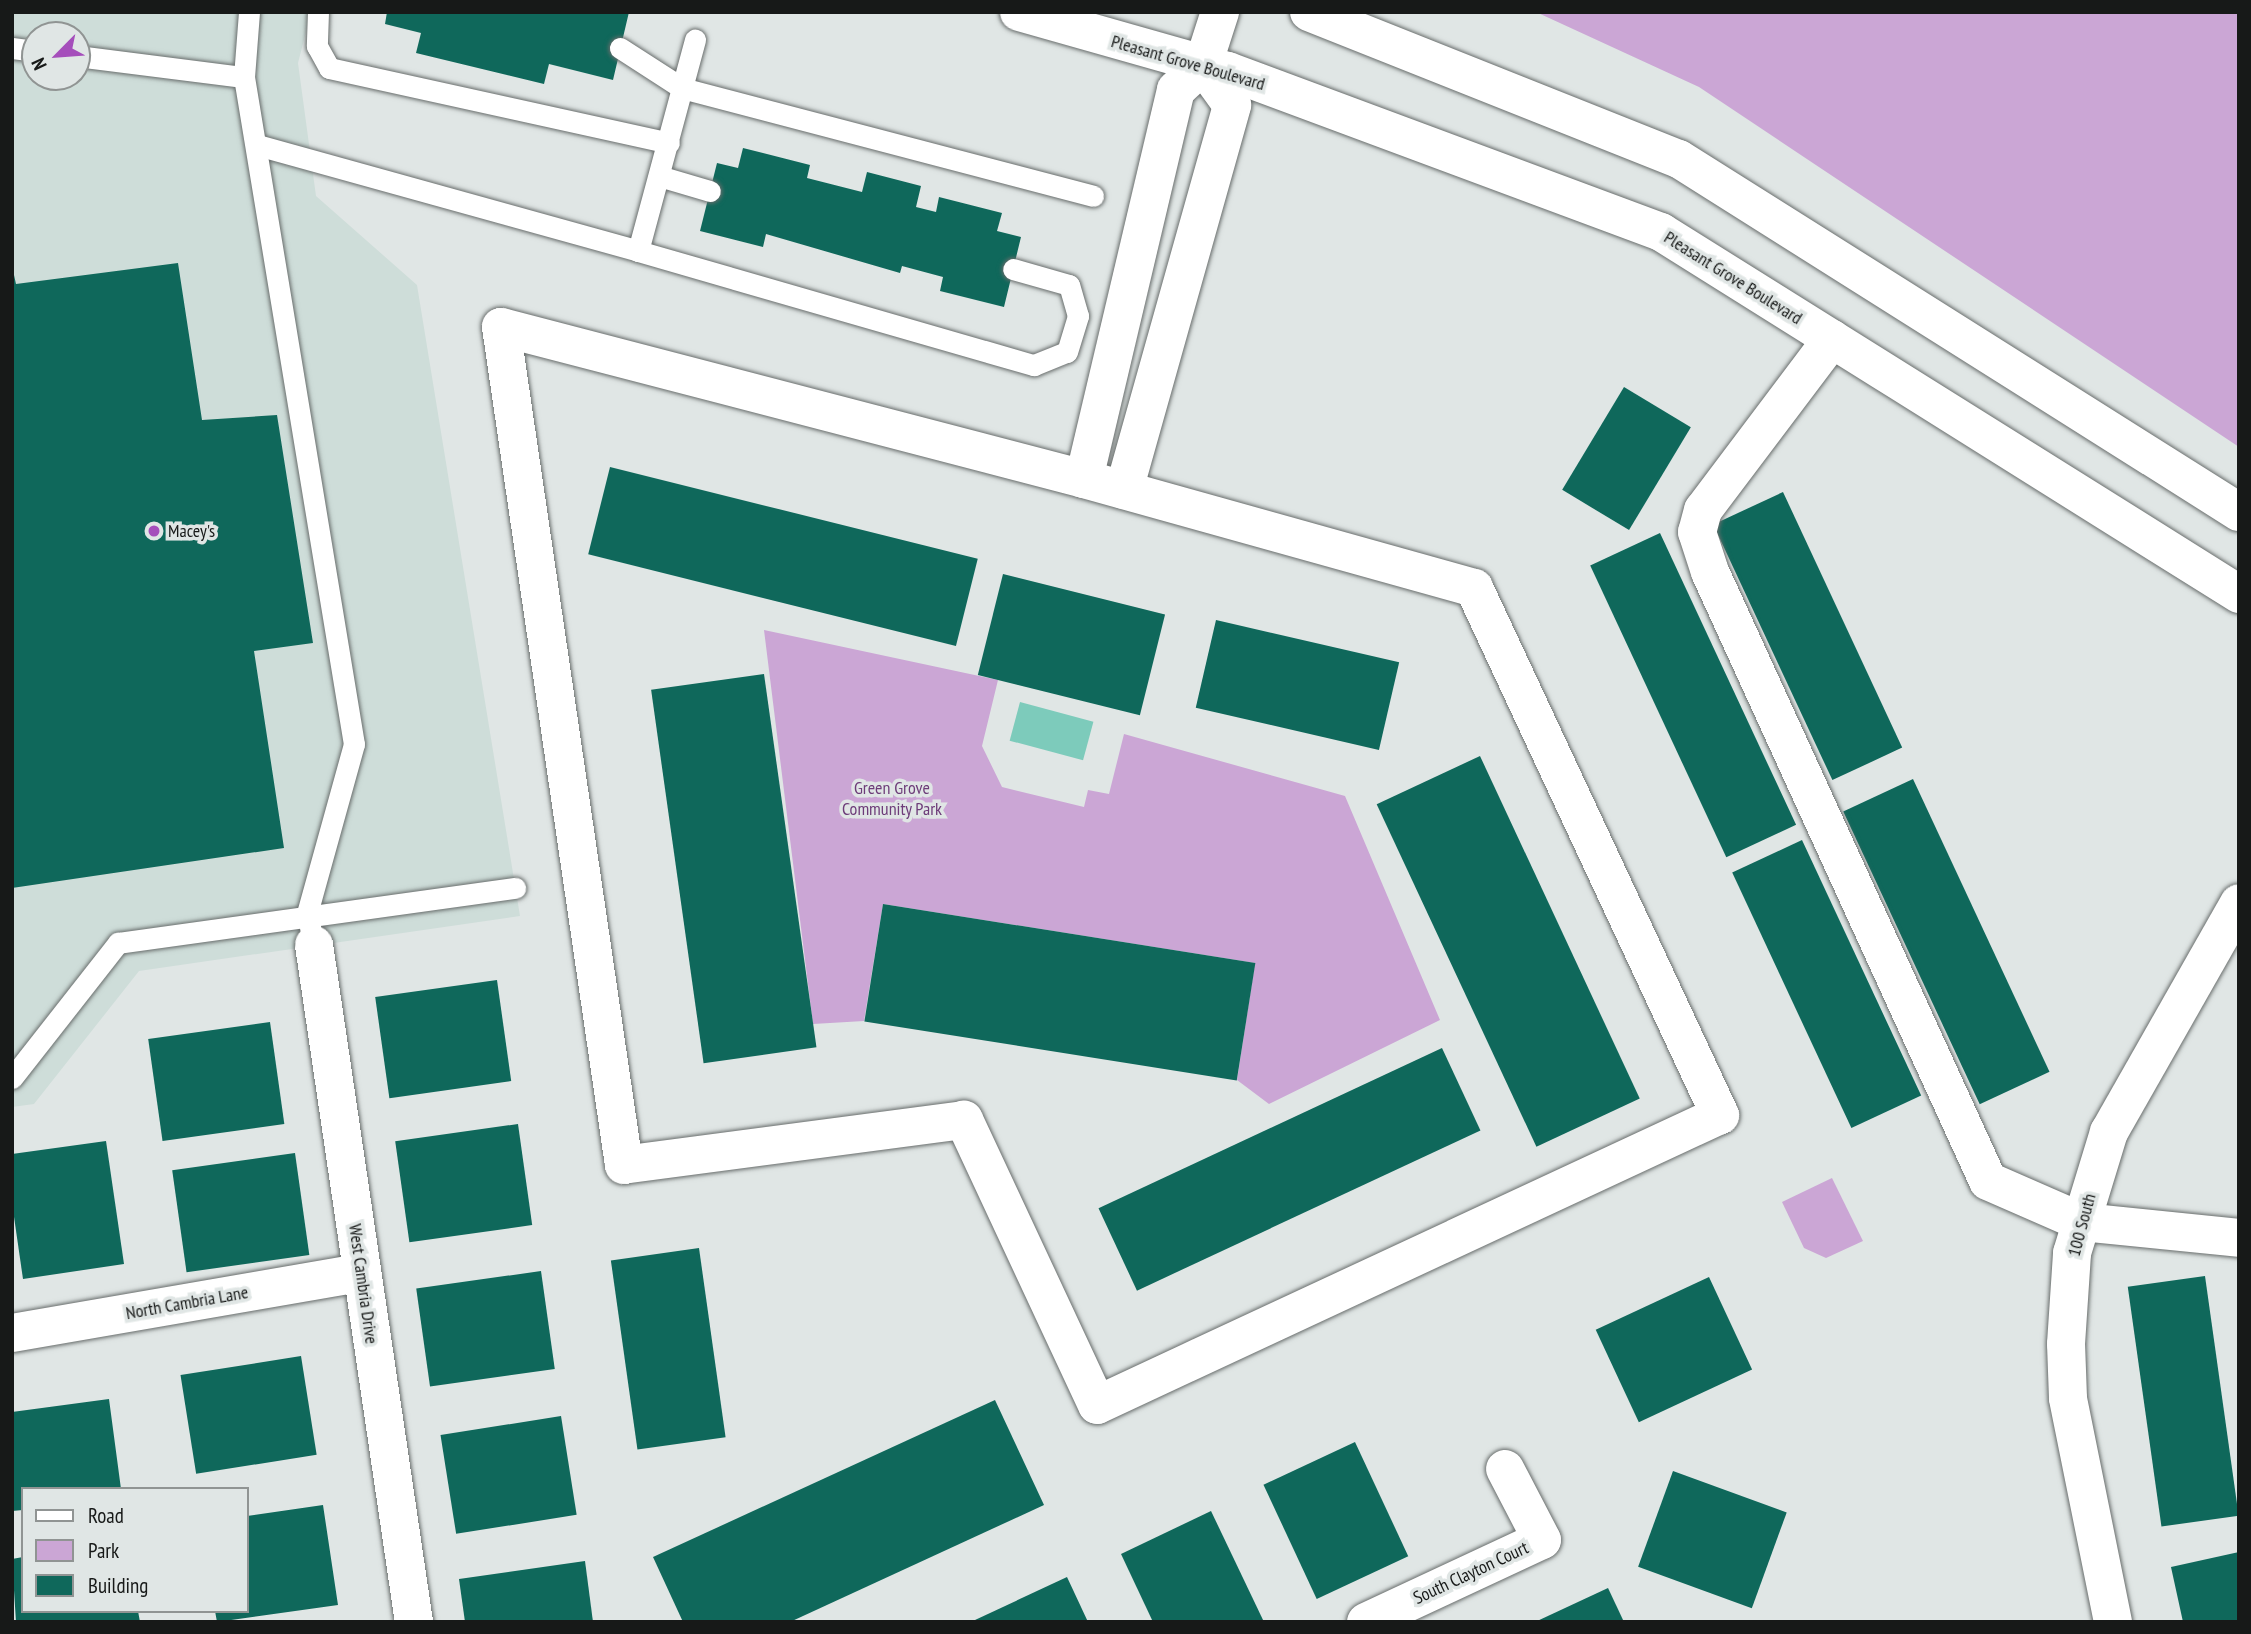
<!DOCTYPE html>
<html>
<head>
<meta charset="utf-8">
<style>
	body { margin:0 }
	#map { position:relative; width:2251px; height:1634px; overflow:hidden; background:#e0e6e5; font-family:"PT Sans Narrow",sans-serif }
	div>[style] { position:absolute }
	.built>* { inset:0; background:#ceddd9 }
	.green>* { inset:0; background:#cba6d5 }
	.water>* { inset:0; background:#7dcbbb; transform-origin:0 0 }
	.building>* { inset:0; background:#0f685b; transform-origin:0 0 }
	.roads { filter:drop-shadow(0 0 2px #686d6c) drop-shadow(0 0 2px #686d6c) }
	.service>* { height:21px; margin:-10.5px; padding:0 10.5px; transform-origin:10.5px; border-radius:10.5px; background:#fff }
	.minor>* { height:38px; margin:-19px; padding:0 19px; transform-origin:19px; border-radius:19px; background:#fff }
	.tertiary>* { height:38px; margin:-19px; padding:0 19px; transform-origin:19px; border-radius:19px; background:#fff }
	.primary>* { height:38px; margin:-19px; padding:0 19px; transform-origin:19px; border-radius:19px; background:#fff }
	.dots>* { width:19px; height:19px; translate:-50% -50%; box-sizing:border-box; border:4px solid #e0e6e5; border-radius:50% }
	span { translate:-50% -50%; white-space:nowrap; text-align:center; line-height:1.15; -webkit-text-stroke:7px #e0e6e5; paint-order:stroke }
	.street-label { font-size:18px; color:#171918 }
	.poi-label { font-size:18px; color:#171918 }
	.left { translate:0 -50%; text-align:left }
	.park-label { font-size:18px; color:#6d3c79 }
	.frame { position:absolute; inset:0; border:14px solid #171918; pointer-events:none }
	.legend { position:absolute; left:21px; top:1487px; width:228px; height:126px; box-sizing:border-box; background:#e0e6e5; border:2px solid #909493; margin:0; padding:9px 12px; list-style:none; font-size:21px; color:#171918 }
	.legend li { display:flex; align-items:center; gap:14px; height:35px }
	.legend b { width:35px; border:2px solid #909493 }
	.north { position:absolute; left:21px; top:21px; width:70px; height:70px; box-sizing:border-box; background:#e0e6e5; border:2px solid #909493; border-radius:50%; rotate:245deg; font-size:19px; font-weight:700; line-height:28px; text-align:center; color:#171918 }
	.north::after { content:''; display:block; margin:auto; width:24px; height:32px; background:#a54ebb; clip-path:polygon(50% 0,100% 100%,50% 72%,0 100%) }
</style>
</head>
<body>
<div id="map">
	<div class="built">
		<div style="clip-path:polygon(evenodd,12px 12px,311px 12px,298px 63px,316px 196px,417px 285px,520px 916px,139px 971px,34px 1104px,12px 1107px,12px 12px,35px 35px,77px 35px,77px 77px,35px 77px,35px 35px)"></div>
	</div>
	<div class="green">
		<div style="clip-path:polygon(1536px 12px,2239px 12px,2239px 447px,1699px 87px)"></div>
		<div style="clip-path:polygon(764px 630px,998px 680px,982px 746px,1002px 787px,1084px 807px,1088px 790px,1109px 794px,1124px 734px,1345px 796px,1440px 1020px,1269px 1104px,1237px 1080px,1255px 963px,883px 904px,864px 1021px,813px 1024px)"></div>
		<div style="clip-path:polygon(1832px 1178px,1863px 1241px,1826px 1258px,1804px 1248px,1782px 1202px)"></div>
	</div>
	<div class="water">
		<div style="left:1020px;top:702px;width:76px;height:40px;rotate:15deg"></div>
	</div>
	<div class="building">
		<div style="clip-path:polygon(387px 12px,629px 12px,613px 80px,549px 64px,544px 84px,416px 53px,421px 33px,385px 24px)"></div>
		<div style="clip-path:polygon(743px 148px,810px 165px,807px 178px,862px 192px,867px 172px,921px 186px,916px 207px,936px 212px,939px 197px,1002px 213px,997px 231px,1021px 237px,1004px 307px,940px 291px,943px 277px,902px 266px,900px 273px,766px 234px,763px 247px,700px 231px,717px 163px,738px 168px)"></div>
		<div style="clip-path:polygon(178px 263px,202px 420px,277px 415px,313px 643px,254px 651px,284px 848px,12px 888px,12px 266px,16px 284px)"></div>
		<div style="left:1624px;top:387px;width:78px;height:120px;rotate:31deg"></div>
		<div style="left:610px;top:467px;width:379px;height:90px;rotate:14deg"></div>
		<div style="left:1783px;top:492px;width:282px;height:77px;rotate:65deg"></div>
		<div style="left:1660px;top:533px;width:322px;height:77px;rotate:65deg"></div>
		<div style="left:1003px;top:574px;width:167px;height:104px;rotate:14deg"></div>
		<div style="left:1216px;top:620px;width:188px;height:90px;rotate:13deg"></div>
		<div style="left:764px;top:674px;width:377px;height:114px;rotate:82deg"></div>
		<div style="left:1480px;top:756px;width:378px;height:114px;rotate:65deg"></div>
		<div style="left:1913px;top:779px;width:323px;height:77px;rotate:65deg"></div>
		<div style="left:1802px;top:840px;width:282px;height:77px;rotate:65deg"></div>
		<div style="left:883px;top:904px;width:377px;height:119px;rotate:9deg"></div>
		<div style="left:497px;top:980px;width:102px;height:123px;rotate:82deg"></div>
		<div style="left:270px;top:1022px;width:103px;height:123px;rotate:82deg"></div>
		<div style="left:1442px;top:1048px;width:91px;height:379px;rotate:65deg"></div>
		<div style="left:518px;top:1124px;width:102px;height:124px;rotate:82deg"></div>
		<div style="clip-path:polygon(106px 1141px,124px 1264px,23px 1279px,12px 1203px,12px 1154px)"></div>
		<div style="left:295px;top:1153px;width:103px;height:124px;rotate:82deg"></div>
		<div style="left:699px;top:1248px;width:191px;height:89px;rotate:82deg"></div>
		<div style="left:541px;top:1271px;width:99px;height:126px;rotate:82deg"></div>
		<div style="left:2205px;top:1276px;width:242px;height:78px;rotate:82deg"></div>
		<div style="left:1709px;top:1277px;width:102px;height:125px;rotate:65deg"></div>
		<div style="left:301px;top:1356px;width:100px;height:122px;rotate:81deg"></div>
		<div style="clip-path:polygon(109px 1399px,121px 1489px,23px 1489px,23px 1510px,12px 1511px,12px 1412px)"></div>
		<div style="clip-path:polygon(995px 1400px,1044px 1505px,790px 1622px,683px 1622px,653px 1557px)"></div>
		<div style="left:561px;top:1416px;width:100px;height:122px;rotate:81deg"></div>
		<div style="left:1355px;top:1442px;width:126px;height:101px;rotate:65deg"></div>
		<div style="left:1673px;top:1471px;width:121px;height:102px;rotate:20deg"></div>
		<div style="clip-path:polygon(323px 1505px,338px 1605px,217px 1622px,215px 1611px,247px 1611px,247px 1516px)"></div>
		<div style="clip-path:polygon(1211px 1511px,1264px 1622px,1153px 1622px,1121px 1554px)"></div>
		<div style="clip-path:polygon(2239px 1552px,2239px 1622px,2183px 1622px,2171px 1567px)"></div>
		<div style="clip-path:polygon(23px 1557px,23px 1611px,138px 1611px,140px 1622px,16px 1622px,12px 1559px)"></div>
		<div style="clip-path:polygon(585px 1561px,593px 1622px,465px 1622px,459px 1579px)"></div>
		<div style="clip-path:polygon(1067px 1577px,1088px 1622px,976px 1622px,975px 1620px)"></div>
		<div style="clip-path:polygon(1608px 1588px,1624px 1622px,1535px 1622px)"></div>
	</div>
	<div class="roads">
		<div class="service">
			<div style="left:318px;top:12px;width:34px;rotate:92deg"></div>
			<div style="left:317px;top:46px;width:25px;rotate:61deg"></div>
			<div style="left:329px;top:68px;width:348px;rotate:12.4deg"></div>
			<div style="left:12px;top:48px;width:23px;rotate:7deg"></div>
			<div style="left:620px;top:48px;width:74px;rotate:32.8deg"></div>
			<div style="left:682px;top:88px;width:425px;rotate:14.7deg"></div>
			<div style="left:77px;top:56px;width:168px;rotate:7.2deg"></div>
			<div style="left:244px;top:77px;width:65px;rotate:-85.6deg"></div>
			<div style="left:244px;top:77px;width:676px;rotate:80.64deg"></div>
			<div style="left:354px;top:744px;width:176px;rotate:105.5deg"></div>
			<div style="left:307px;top:914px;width:32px;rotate:77deg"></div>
			<div style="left:257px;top:145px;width:395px;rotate:15.5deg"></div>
			<div style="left:638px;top:251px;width:219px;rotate:-74.9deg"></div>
			<div style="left:659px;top:176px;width:53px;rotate:16.4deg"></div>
			<div style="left:638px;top:251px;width:412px;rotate:16.1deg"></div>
			<div style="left:1034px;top:365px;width:35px;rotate:-22deg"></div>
			<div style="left:1067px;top:352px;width:38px;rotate:-73deg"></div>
			<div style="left:1078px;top:316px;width:32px;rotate:-106deg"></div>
			<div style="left:1069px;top:285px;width:58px;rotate:-164.1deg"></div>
			<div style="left:12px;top:1078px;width:172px;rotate:-51.9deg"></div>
			<div style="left:118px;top:943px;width:401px;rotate:-7.9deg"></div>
		</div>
		<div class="minor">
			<div style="left:501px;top:327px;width:602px;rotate:14.61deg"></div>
			<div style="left:1084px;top:479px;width:405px;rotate:15.6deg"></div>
			<div style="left:1474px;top:588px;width:582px;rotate:64.98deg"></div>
			<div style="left:1720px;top:1115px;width:687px;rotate:155.04deg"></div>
			<div style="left:1097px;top:1405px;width:315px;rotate:-115deg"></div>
			<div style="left:964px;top:1120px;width:343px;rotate:172.5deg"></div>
			<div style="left:624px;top:1165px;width:847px;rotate:-98.35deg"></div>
			<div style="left:1832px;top:339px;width:214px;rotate:127deg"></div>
			<div style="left:1703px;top:510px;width:23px;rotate:105deg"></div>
			<div style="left:1697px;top:532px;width:42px;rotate:72deg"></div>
			<div style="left:1710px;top:572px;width:669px;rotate:65.46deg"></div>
			<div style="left:1988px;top:1181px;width:103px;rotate:23.6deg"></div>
			<div style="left:2082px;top:1222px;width:158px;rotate:5.8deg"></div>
			<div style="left:1084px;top:479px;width:400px;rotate:-76.7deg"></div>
			<div style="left:1176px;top:90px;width:37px;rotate:-43deg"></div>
			<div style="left:1203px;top:65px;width:56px;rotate:-72.2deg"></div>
			<div style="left:1124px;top:490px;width:400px;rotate:-74.3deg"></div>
			<div style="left:1232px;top:105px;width:49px;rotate:-125.9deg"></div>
			<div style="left:314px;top:945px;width:684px;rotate:81.6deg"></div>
			<div style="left:12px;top:1333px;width:354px;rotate:-9.8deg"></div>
			<div style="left:1366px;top:1622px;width:194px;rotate:-25deg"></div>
			<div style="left:1542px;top:1540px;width:80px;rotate:-117.5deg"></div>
		</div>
		<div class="tertiary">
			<div style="left:2113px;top:1622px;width:228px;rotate:-101.4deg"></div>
			<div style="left:2068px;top:1398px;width:54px;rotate:-92.1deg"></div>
			<div style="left:2066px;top:1344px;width:91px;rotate:-86.2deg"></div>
			<div style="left:2072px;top:1253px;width:127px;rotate:-73deg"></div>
			<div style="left:2109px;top:1132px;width:263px;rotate:-60.4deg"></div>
		</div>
		<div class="primary">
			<div style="left:1019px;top:12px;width:217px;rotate:15.8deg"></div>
			<div style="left:1228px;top:71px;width:462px;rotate:20.4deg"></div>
			<div style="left:1661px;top:232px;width:682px;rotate:32.06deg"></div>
			<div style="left:1309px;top:12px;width:398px;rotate:21.7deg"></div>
			<div style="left:1679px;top:159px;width:662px;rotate:32.23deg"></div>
		</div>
	</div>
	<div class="dots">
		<div style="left:154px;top:531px;background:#a54ebb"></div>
	</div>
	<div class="street-label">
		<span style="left:1188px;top:63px;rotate:16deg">Pleasant Grove Boulevard</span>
		<span style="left:1733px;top:278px;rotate:32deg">Pleasant Grove Boulevard</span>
		<span style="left:2082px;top:1225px;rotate:-75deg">100 South</span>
		<span style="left:363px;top:1284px;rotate:82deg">West Cambria Drive</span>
		<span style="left:187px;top:1303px;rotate:-10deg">North Cambria Lane</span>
		<span style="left:1471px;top:1573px;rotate:-25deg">South Clayton Court</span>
	</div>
	<div class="poi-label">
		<span class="left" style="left:168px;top:531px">Macey's</span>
	</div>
	<div class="park-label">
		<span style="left:892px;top:799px">Green Grove<br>Community Park</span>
	</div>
	<div class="frame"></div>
	<ul class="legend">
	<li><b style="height:9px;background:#fff"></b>Road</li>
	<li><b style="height:19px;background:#cba6d5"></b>Park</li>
	<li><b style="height:19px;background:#0f685b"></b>Building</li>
	</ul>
	<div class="north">N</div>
</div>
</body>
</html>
